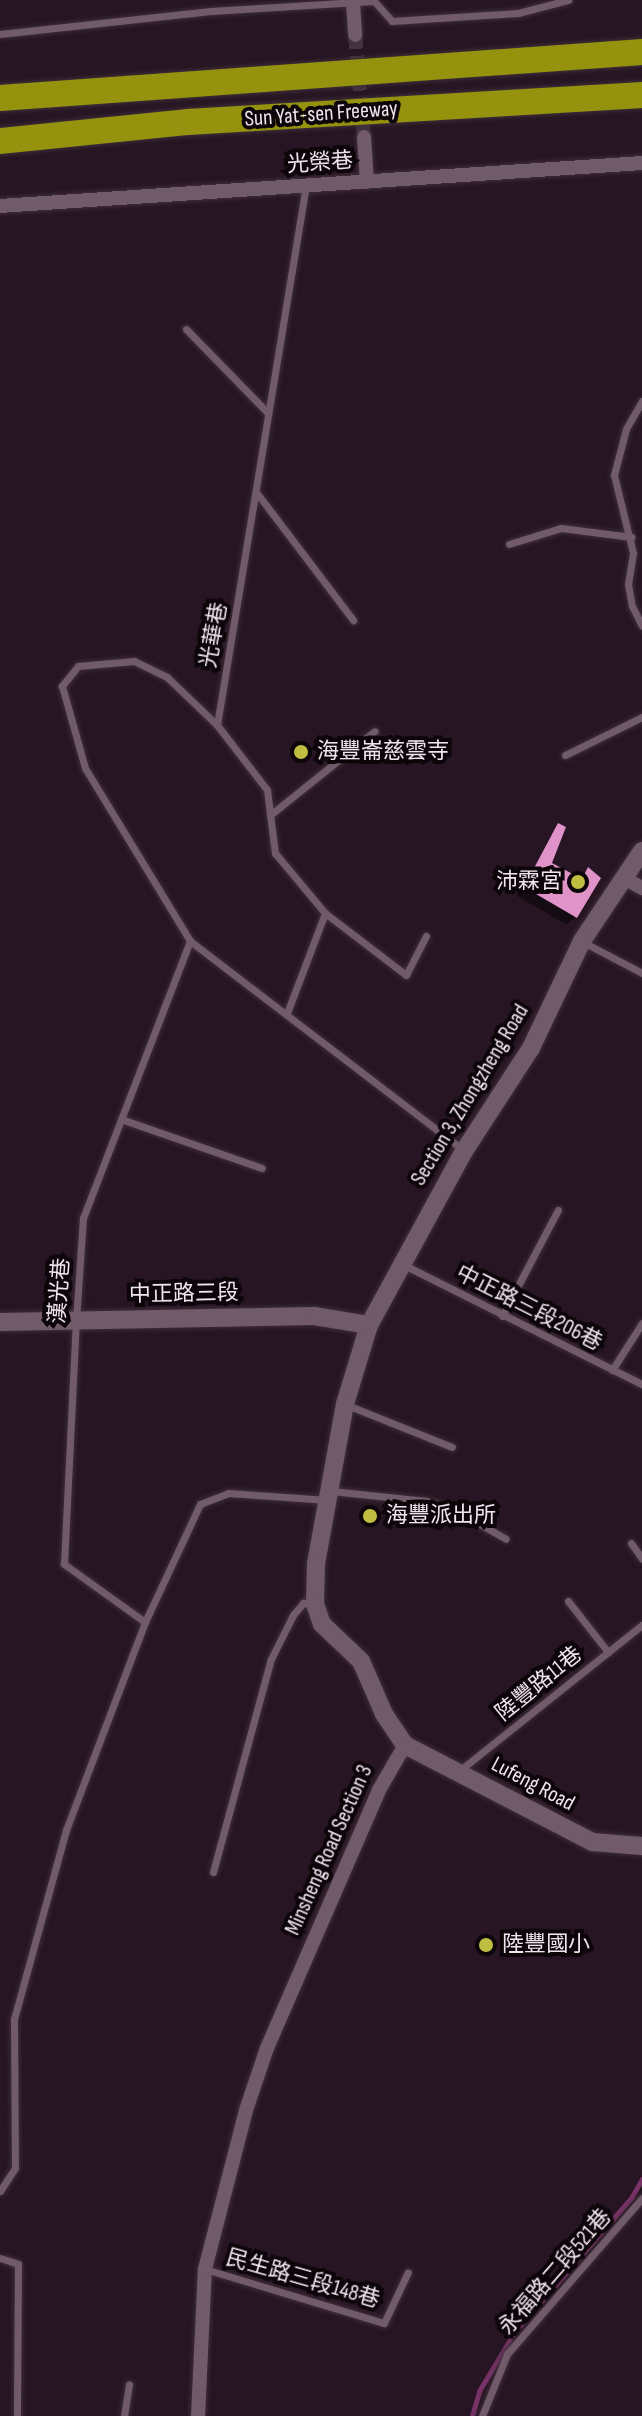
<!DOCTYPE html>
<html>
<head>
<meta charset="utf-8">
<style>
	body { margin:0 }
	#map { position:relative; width:642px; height:2416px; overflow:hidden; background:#281523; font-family:"Sofia Sans Condensed","Noto Sans TC",sans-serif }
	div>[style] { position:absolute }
	.shadow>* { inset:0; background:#0007 }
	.stream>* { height:5px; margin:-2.5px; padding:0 2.5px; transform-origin:2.5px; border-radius:2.5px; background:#736 }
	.building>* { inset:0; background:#df93c9 }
	.minor-tunnel>* { height:14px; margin-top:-7px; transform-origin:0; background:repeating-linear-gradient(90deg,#463441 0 14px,transparent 0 21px) }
	.roads { filter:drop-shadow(0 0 2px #3d2f39) drop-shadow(0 0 2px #3d2f39) }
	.service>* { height:7px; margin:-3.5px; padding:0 3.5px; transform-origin:3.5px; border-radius:3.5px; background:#715a6a }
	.minor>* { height:14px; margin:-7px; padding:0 7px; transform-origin:7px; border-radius:7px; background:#715a6a }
	.tertiary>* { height:18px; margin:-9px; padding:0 9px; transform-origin:9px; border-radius:9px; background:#715a6a }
	.motorway>* { height:26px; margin:-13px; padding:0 13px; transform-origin:13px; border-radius:13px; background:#95920e }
	.dots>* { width:22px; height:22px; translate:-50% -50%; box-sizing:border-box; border:4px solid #0c0509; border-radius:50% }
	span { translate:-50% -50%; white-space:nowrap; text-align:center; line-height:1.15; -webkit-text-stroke:8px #0c0509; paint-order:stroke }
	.street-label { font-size:22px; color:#f2e4ed }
	.poi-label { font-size:22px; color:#f2e4ed }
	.left { translate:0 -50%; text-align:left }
	.right { translate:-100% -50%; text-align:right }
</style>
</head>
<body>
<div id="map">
	<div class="shadow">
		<div style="clip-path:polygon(548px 847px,550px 864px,579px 880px,588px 870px,575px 917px,567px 925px,517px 896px)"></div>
	</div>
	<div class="stream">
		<div style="left:472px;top:2416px;width:26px;rotate:-74deg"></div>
		<div style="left:479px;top:2391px;width:70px;rotate:-59deg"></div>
		<div style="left:515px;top:2331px;width:176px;rotate:-48.9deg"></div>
		<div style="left:631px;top:2198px;width:22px;rotate:-60deg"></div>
	</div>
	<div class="building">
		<div style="clip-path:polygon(558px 823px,566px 827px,552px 863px,582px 879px,588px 867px,601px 878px,577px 918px,524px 887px)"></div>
	</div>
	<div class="minor-tunnel">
		<div style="left:355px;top:35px;width:102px;rotate:85deg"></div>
	</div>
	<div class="roads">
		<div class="service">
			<div style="left:0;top:34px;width:212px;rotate:-6.2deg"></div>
			<div style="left:211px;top:11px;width:163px;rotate:-3.5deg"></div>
			<div style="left:374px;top:1px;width:27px;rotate:48deg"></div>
			<div style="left:392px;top:21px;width:126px;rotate:-3.6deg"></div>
			<div style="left:518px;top:13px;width:52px;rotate:-14.6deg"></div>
			<div style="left:306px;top:185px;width:547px;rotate:99.36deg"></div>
			<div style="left:217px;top:725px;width:82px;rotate:52.4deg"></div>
			<div style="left:267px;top:790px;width:64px;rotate:82.8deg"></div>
			<div style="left:275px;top:853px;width:78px;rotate:50.2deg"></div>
			<div style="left:325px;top:913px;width:102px;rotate:37.4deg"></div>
			<div style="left:406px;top:975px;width:44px;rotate:-62.9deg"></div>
			<div style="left:186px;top:329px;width:117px;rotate:45.7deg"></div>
			<div style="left:642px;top:401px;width:32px;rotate:120deg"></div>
			<div style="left:626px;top:429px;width:48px;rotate:104.6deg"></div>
			<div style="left:614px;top:475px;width:80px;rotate:76.3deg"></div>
			<div style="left:633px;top:553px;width:31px;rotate:99deg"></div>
			<div style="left:628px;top:584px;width:22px;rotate:80deg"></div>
			<div style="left:632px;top:606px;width:22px;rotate:63deg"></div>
			<div style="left:256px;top:492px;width:161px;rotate:52.8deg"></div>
			<div style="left:509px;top:544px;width:54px;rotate:-17.1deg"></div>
			<div style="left:561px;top:528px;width:71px;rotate:7.3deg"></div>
			<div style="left:217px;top:725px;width:69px;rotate:-136.2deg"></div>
			<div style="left:167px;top:677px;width:37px;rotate:-154deg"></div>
			<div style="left:134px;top:661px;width:56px;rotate:174.9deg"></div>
			<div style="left:78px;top:666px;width:26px;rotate:129deg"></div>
			<div style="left:62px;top:686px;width:85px;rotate:74.3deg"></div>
			<div style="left:85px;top:768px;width:202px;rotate:58.7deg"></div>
			<div style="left:190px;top:941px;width:342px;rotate:37.4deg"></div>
			<div style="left:565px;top:755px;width:86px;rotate:-26.3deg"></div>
			<div style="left:270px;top:815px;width:134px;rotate:-38.7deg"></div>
			<div style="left:583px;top:942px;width:67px;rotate:27.7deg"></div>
			<div style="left:287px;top:1013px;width:107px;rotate:-69.2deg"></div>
			<div style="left:121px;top:1119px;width:149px;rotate:19.2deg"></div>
			<div style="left:402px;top:1264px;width:268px;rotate:26.6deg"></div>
			<div style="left:502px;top:1316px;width:120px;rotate:-62.2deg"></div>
			<div style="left:612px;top:1370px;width:56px;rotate:-57.4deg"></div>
			<div style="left:347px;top:1405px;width:113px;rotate:21.8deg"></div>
			<div style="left:331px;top:1491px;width:96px;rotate:6deg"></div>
			<div style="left:426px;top:1501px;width:33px;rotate:18deg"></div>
			<div style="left:457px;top:1511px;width:56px;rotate:29.7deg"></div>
			<div style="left:631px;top:1543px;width:19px;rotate:55deg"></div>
			<div style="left:568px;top:1601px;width:65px;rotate:51.9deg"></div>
			<div style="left:145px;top:1622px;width:100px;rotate:-144.4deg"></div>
			<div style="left:64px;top:1564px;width:244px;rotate:-87.2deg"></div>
			<div style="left:76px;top:1320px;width:102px;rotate:-86.1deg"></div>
			<div style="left:83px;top:1218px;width:297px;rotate:-68.9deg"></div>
			<div style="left:459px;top:1771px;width:234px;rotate:-38.6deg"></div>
			<div style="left:213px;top:1872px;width:221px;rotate:-74.8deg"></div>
			<div style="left:271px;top:1659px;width:49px;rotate:-63.4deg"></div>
			<div style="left:293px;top:1615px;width:16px;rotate:-50deg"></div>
			<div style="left:303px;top:1603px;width:10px;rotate:6deg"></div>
			<div style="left:0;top:2191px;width:27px;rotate:-57deg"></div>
			<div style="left:15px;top:2168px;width:149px;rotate:-90.4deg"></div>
			<div style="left:14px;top:2019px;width:196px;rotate:-74.6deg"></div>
			<div style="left:66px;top:1830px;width:222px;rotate:-69.2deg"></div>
			<div style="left:145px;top:1622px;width:130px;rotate:-65deg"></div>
			<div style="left:200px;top:1504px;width:30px;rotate:-21deg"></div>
			<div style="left:228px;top:1493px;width:100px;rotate:4deg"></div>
			<div style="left:0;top:2258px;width:19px;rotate:18deg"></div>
			<div style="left:18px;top:2264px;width:152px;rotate:90.4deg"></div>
			<div style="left:205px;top:2269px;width:187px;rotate:16.8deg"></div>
			<div style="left:384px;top:2323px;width:56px;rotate:-64.8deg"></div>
			<div style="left:124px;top:2416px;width:32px;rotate:-81deg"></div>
			<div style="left:482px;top:2416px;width:67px;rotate:-68deg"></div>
			<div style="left:507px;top:2354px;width:206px;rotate:-49.1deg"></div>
		</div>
		<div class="minor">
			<div style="left:353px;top:3px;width:32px;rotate:86deg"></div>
			<div style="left:364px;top:137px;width:45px;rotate:86.2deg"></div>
			<div style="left:0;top:206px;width:643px;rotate:-3.83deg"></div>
			<div style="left:624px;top:878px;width:21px;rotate:29deg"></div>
			<div style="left:198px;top:2416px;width:147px;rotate:-87.3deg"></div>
			<div style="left:205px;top:2269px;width:164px;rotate:-75.5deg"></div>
			<div style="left:246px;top:2110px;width:65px;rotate:-71.3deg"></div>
			<div style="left:267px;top:2048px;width:281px;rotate:-66.5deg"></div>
			<div style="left:379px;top:1790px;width:52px;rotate:-60deg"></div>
		</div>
		<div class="tertiary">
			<div style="left:642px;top:851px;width:108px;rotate:123.7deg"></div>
			<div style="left:582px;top:941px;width:119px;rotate:115.5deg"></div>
			<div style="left:531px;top:1048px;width:123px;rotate:123deg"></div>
			<div style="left:464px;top:1151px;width:198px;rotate:118.6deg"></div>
			<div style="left:369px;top:1325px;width:83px;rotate:106.9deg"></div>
			<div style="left:345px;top:1404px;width:162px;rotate:100.3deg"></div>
			<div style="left:316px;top:1563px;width:41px;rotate:91.4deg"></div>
			<div style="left:315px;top:1604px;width:21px;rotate:71deg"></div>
			<div style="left:322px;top:1624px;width:54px;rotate:43.5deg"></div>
			<div style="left:361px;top:1661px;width:58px;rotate:66.5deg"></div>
			<div style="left:384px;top:1714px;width:37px;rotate:56deg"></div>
			<div style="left:405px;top:1745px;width:211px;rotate:27.4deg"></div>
			<div style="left:592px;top:1842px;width:50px;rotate:4.6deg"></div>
			<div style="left:0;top:1322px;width:314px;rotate:-1.1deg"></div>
			<div style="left:314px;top:1316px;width:56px;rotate:9.3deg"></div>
		</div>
		<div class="motorway">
			<div style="left:0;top:98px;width:644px;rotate:-4.1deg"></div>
			<div style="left:0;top:141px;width:189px;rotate:-5.8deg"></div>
			<div style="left:188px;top:122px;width:455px;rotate:-3.4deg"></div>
		</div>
	</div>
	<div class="dots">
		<div style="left:301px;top:752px;background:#c0be40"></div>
		<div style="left:578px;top:882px;background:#c0be40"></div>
		<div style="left:370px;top:1516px;background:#c0be40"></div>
		<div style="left:486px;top:1945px;background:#c0be40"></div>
	</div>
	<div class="street-label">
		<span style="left:321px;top:114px;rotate:-4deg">Sun Yat-sen Freeway</span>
		<span style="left:320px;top:163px;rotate:-4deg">光榮巷</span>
		<span style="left:214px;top:635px;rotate:-80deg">光華巷</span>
		<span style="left:470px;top:1095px;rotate:-59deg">Section 3, Zhongzheng Road</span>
		<span style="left:60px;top:1291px;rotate:-86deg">漢光巷</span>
		<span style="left:184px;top:1294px;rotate:-1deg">中正路三段</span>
		<span style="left:529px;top:1308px;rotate:27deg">中正路三段206巷</span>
		<span style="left:539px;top:1684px;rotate:-39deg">陸豐路11巷</span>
		<span style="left:533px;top:1784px;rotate:28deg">Lufeng Road</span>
		<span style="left:329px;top:1850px;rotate:-66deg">Minsheng Road Section 3</span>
		<span style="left:555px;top:2272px;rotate:-49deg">永福路二段521巷</span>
		<span style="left:303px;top:2279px;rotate:16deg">民生路三段148巷</span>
	</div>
	<div class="poi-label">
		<span class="left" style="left:317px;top:752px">海豐崙慈雲寺</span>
		<span class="right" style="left:562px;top:882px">沛霖宮</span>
		<span class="left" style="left:386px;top:1516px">海豐派出所</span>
		<span class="left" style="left:502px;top:1945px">陸豐國小</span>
	</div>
</div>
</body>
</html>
